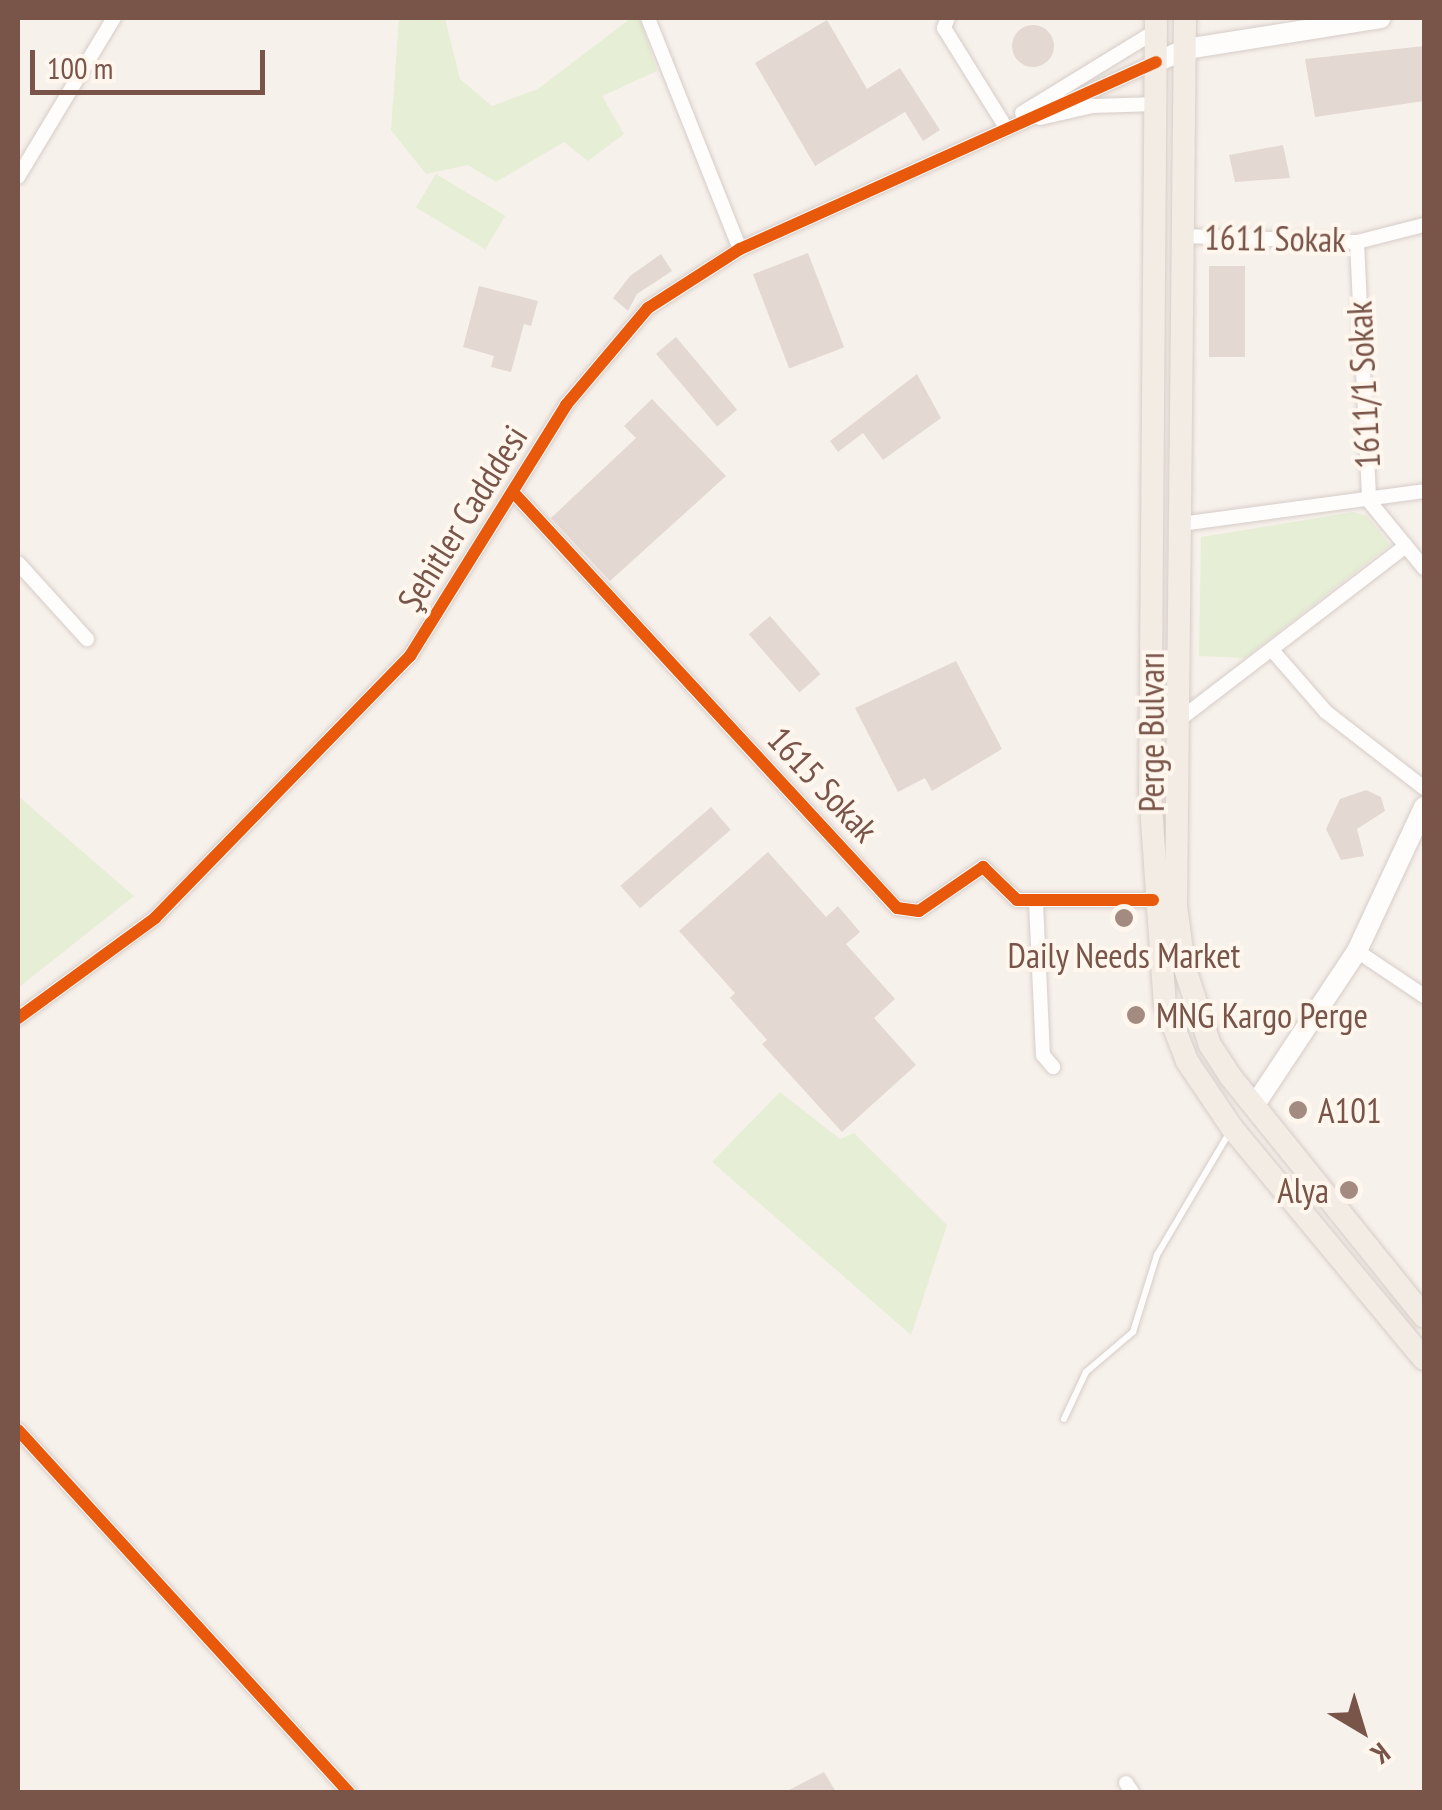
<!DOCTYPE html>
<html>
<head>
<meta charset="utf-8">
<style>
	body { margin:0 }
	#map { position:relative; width:1442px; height:1810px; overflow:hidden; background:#f7f1eb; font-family:"PT Sans Narrow",sans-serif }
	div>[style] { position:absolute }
	.green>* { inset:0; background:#e6eed5; transform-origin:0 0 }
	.building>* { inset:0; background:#e4d8d2; transform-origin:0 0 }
	.round { border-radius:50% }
	.roads { filter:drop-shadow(0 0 2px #d6ccc8) drop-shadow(0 0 2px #d6ccc8) }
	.lane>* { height:6px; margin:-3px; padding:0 3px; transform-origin:3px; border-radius:3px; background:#fefdfc }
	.street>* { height:14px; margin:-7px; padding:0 7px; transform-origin:7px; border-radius:7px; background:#fefdfc }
	.secondary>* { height:20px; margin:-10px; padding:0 10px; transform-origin:10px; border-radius:10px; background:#fefdfc }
	.primary>* { height:22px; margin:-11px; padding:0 11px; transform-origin:11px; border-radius:11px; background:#f3ece5 }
	.cycleway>* { height:12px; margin:-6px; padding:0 6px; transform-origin:6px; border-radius:6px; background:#e8590c }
	.dots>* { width:28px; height:28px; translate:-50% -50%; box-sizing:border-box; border:5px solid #fff6ed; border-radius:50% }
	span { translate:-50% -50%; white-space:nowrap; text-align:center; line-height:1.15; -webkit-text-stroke:8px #fff6ed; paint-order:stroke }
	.street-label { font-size:35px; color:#785449 }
	.poi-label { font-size:35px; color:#785449 }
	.left { translate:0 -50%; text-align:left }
	.right { translate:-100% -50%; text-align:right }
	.frame { position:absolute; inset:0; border:20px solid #785449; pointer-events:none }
	.north { position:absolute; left:1312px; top:1680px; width:100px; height:100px; -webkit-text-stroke:8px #fff6ed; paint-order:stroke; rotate:142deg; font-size:28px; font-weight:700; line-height:40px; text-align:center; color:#785449 }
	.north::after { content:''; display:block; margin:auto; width:35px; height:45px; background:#785449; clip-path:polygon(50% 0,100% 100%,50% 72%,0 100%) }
	.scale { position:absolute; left:30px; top:50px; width:235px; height:45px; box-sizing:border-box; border:5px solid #785449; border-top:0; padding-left:12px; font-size:30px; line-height:35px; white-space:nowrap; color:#785449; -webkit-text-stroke:8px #fff6ed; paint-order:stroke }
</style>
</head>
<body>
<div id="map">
	<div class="green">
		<div style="clip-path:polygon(399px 18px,445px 18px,460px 79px,492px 106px,538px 89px,631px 18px,640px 18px,657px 71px,602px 96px,624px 134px,588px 161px,564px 142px,496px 182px,468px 165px,426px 174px,391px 130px)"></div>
		<div style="left:436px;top:174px;width:81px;height:39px;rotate:31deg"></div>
		<div style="clip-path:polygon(1354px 512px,1367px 516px,1390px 545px,1245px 658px,1199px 656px,1201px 537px)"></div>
		<div style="clip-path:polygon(18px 796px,134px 896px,18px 988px)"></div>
		<div style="clip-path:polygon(780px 1092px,840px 1139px,854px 1133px,947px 1225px,911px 1335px,712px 1162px)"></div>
	</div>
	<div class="building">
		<div style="clip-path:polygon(827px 20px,867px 89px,900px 68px,940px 130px,923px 141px,905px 112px,815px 166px,755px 63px)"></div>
		<div class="round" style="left:1012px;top:25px;width:42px;height:42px"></div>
		<div style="clip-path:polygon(1424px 46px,1424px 101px,1315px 117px,1305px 59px)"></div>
		<div style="clip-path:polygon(1283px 145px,1290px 178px,1235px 182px,1229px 155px)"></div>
		<div style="left:808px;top:253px;width:101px;height:59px;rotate:69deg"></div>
		<div style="clip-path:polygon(661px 254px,672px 271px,637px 294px,628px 311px,613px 298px,630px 276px)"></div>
		<div style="left:1209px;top:266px;width:36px;height:91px"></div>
		<div style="clip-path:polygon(479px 286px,538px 301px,531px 326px,524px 324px,511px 372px,491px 367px,494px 356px,463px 347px)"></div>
		<div style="left:676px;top:337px;width:95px;height:26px;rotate:50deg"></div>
		<div style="clip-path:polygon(917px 374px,941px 418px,883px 460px,863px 433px,838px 452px,830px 441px)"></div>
		<div style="clip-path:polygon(652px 399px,726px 476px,610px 581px,551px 518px,636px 438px,624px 426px)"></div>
		<div style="left:770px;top:616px;width:77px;height:28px;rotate:49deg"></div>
		<div style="clip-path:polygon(956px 661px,1002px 749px,932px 791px,925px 778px,898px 792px,855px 708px)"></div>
		<div style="clip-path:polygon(1366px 790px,1381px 797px,1385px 811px,1357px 829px,1364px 856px,1341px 860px,1326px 829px,1340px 799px)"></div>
		<div style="left:711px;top:807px;width:30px;height:120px;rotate:49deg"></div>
		<div style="clip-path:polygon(768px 852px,826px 917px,838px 906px,860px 932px,846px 944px,895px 999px,874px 1018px,916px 1065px,842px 1132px,762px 1044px,767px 1040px,730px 998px,735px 993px,679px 931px)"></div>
		<div style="clip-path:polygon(824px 1772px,836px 1792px,785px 1792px)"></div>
	</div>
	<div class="roads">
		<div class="lane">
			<div style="left:1064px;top:1419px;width:52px;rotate:-64.9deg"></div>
			<div style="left:1086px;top:1372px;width:62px;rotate:-40.4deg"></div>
			<div style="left:1133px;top:1332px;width:81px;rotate:-72.7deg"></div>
			<div style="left:1157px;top:1255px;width:139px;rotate:-59.4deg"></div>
		</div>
		<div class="street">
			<div style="left:648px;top:18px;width:249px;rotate:68.3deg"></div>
			<div style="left:948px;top:18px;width:11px;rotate:112deg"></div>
			<div style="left:944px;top:28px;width:115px;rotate:58.1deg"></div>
			<div style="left:1022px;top:113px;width:157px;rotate:-31.5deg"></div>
			<div style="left:1040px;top:118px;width:53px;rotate:-13deg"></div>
			<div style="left:1092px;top:106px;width:65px;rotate:-1.8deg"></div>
			<div style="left:18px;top:177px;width:186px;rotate:-58.9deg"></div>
			<div style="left:1184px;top:236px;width:173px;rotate:2deg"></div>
			<div style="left:1357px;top:242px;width:69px;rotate:-14.2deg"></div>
			<div style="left:1357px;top:242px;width:259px;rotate:87.3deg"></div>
			<div style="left:1369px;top:501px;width:87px;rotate:50.6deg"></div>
			<div style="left:513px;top:492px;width:566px;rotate:47.29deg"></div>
			<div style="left:897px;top:908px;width:22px;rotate:8deg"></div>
			<div style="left:919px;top:911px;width:78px;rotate:-34.5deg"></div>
			<div style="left:983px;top:867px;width:47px;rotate:44.1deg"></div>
			<div style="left:1017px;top:900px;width:136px"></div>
			<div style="left:1181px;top:524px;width:245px;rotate:-7.7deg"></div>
			<div style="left:18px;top:563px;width:103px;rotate:47.8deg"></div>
			<div style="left:1272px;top:650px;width:82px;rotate:48.9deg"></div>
			<div style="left:1326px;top:712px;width:124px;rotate:37.8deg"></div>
			<div style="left:1179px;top:720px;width:286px;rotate:-37.5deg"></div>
			<div style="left:1036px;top:902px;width:153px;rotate:87.4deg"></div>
			<div style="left:1043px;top:1055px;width:16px;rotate:50deg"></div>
			<div style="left:1357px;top:951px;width:81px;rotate:33.9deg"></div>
			<div style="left:18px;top:1018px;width:170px;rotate:-36.1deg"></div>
			<div style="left:155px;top:918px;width:366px;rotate:-45.8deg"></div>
			<div style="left:410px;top:656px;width:296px;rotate:-58.1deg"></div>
			<div style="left:566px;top:405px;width:127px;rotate:-49.8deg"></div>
			<div style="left:648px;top:308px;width:109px;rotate:-32.7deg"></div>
			<div style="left:740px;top:249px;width:456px;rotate:-24.2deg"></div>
			<div style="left:18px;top:1430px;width:491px;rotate:47.6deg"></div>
			<div style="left:1126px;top:1783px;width:11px;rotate:56deg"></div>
		</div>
		<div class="secondary">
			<div style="left:1156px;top:62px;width:33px;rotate:-23deg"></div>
			<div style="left:1186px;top:49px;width:197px;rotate:-9deg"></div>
			<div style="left:1254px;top:1106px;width:186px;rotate:-56.4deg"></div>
			<div style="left:1357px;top:951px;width:159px;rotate:-65deg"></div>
		</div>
		<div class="primary">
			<div style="left:1156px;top:18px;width:774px;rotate:90.44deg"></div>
			<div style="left:1150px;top:792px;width:213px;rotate:86deg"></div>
			<div style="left:1165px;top:1004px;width:61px;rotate:68.9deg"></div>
			<div style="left:1187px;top:1061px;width:81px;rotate:56.1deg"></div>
			<div style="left:1232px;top:1128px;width:300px;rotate:50.3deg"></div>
			<div style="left:1185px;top:18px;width:888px;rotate:90.58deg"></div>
			<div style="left:1176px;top:906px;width:61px;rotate:82.4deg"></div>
			<div style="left:1184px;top:966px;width:83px;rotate:71.8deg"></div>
			<div style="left:1210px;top:1045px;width:37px;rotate:57deg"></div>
			<div style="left:1230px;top:1076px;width:309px;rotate:51.1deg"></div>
		</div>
	</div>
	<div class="cycleway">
		<div style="left:513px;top:492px;width:566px;rotate:47.29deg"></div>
		<div style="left:897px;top:908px;width:22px;rotate:8deg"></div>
		<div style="left:919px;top:911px;width:78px;rotate:-34.5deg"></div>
		<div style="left:983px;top:867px;width:47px;rotate:44.1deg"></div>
		<div style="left:1017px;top:900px;width:136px"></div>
		<div style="left:18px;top:1018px;width:170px;rotate:-36.1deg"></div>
		<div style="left:155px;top:918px;width:366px;rotate:-45.8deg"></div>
		<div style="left:410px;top:656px;width:296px;rotate:-58.1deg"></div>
		<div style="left:566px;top:405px;width:127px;rotate:-49.8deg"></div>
		<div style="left:648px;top:308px;width:109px;rotate:-32.7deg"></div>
		<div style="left:740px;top:249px;width:456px;rotate:-24.2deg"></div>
		<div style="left:18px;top:1430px;width:491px;rotate:47.6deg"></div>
	</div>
	<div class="dots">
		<div style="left:1124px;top:918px;background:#a48b82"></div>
		<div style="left:1136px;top:1015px;background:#a48b82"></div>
		<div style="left:1298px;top:1110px;background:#a48b82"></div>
		<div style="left:1349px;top:1190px;background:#a48b82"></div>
	</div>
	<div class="street-label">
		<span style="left:1275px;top:238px;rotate:1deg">1611 Sokak</span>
		<span style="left:1363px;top:385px;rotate:-93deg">1611/1 Sokak</span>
		<span style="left:462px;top:518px;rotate:-58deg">Şehitler Cadddesi</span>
		<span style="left:1151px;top:732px;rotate:-90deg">Perge Bulvarı</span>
		<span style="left:823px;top:784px;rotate:47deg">1615 Sokak</span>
	</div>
	<div class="poi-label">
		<span style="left:1124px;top:955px">Daily Needs Market</span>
		<span class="left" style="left:1156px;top:1015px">MNG Kargo Perge</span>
		<span class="left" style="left:1318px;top:1110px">A101</span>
		<span class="right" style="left:1329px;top:1190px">Alya</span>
	</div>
	<div class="frame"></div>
	<div class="north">K</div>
	<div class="scale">100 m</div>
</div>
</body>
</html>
